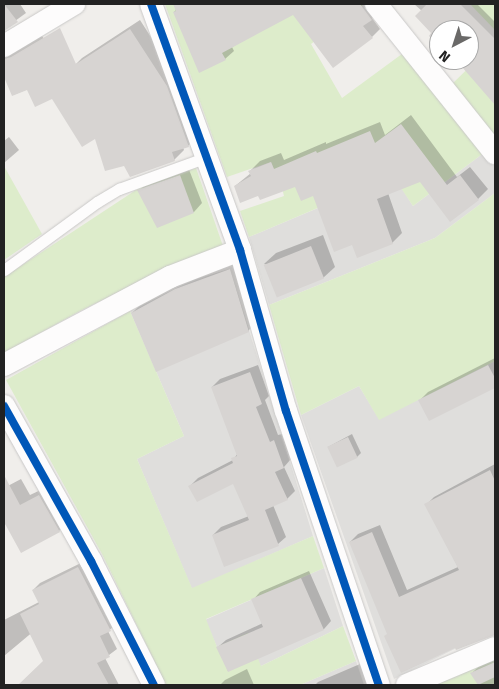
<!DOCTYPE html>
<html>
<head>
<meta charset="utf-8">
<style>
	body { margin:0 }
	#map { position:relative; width:499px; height:689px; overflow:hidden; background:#f0eeeb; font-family:"Fira Sans",sans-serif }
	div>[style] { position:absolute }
	.residential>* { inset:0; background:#dfdedc }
	.grass>* { inset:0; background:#ddeccb }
	.shadow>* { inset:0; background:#0003 }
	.building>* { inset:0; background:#d7d4d2; transform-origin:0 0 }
	.roads { filter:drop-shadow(0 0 1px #c9c8c7) drop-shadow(0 0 1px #c9c8c7) }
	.lane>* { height:11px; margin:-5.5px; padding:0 5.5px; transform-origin:5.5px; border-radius:5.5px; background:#fdfcfc }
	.street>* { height:22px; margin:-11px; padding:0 11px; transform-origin:11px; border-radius:11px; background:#fdfcfc }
	.cycleway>* { height:8px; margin:-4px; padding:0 4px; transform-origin:4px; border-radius:4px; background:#0057b8 }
	span { translate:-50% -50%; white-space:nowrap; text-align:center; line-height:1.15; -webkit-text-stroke:4px #fff; paint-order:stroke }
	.frame { position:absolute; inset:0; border:5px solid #222; pointer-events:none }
	.north { position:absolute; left:429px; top:20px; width:50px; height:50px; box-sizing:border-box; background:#fff; border:1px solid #a7a7a7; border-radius:50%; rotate:220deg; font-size:14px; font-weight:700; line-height:20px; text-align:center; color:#222 }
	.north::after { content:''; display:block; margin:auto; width:18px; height:22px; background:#6a6968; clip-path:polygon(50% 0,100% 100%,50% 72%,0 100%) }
</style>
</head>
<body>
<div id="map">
	<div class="residential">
		<div style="clip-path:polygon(485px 152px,495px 164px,495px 193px,435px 238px,269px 305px,249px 237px,394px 176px,413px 206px)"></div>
		<div style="clip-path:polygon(230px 269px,313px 536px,192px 589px,137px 459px,184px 436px,130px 311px,195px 279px)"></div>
		<div style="clip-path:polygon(495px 361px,495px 629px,394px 679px,301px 415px,359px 386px,379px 419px)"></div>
		<div style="clip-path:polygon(324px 568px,343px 626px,261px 666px,217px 647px,205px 620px)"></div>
		<div style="clip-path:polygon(356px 661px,364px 685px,300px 685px)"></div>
	</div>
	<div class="grass">
		<div style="clip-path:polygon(165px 4px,285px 4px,293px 15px,310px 4px,364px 4px,311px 44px,342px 98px,406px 51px,485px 152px,413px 206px,393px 176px,249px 237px,240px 211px,284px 196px,283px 192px,271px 162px,227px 177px)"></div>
		<div style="clip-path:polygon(470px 4px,495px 4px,495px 30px)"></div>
		<div style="clip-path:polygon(495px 42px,495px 142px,450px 86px)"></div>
		<div style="clip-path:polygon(4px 166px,42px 234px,4px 260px)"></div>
		<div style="clip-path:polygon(196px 168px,223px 246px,174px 265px,80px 311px,4px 353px,4px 277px,139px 188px)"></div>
		<div style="clip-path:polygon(495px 193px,495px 361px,379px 420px,359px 386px,301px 415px,269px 305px,435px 238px)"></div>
		<div style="clip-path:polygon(130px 311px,184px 436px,137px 459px,192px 588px,313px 536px,324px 568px,206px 619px,217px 647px,248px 633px,261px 666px,343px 626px,356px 661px,300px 685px,166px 685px,102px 554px,6px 380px)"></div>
		<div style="clip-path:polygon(495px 652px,495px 685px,429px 685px)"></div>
	</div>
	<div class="shadow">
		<div style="clip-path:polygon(4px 4px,20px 4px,26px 13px,4px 29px)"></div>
		<div style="clip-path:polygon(174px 4px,375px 4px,380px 10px,372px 18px,380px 29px,372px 37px,293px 13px,232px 47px,234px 51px,225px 59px,200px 71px,174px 12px,176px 10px)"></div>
		<div style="clip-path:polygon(414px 4px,477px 4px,495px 22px,495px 103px,462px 65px,454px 60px,469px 60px,469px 30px,439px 30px,439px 45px,422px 11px)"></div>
		<div style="clip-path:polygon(140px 20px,176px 76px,197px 136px,188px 146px,183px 147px,184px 150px,174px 160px,125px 164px,53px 99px,28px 89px,13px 95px,4px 74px,4px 46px,42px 36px,75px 83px,72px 68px,82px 58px)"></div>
		<div style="clip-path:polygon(411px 115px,457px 177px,470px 167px,488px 189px,478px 199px,420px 181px,388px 193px,402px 233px,392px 243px,353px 243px,314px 195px,296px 185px,259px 194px,235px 186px,251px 173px,250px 171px,260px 161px,281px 153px,284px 160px,326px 142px,326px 144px,380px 122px,385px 135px)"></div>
		<div style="clip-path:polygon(9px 137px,19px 150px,4px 163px,4px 141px)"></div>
		<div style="clip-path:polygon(188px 167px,202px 203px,194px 212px,157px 226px,139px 191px,147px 183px)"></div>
		<div style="clip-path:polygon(323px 235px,335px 267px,323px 278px,264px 264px,276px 253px)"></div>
		<div style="clip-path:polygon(239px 260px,257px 322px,248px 331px,132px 313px,141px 304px,186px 280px)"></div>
		<div style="clip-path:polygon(495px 358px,495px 386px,429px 419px,420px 400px,428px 392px)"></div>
		<div style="clip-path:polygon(258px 365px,269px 396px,265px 400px,278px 435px,282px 434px,291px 459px,284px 467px,295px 491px,287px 499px,273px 505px,286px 537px,278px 544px,213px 535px,221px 527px,249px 516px,234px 482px,190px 486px,198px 478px,233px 460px,238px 453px,212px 387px,220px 379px)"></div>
		<div style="clip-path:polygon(352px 434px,361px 453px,357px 457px,328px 447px)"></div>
		<div style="clip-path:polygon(495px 464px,495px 624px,455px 647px,388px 633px,350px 542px,358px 534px,380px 525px,407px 590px,458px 567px,426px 505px,434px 497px)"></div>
		<div style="clip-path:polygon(21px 479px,30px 495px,49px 486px,69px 521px,59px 531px,4px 524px,4px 488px)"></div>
		<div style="clip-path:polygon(85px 561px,118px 623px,108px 631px,117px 649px,105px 658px,119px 685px,81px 685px,74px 673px,49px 685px,19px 685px,66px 640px,47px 620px,4px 656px,4px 620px,39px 602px,33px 590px,40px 583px)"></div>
		<div style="clip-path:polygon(309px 571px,331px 621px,324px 629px,228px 671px,218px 647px,226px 640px,263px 623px,253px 600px,260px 592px)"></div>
		<div style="clip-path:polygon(495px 658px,495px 685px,480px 685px,472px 673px,480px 665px)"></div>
		<div style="clip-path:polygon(360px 664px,368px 685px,315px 685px,318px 682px)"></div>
		<div style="clip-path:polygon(247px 669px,254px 685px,220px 685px,225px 680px)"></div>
	</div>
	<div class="building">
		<div style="clip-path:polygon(4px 4px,18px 22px,4px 31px)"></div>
		<div style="clip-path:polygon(173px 4px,360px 4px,372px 20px,363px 26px,373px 38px,333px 68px,293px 15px,222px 53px,226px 60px,199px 73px,173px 12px,176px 11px)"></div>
		<div style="clip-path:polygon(427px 4px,460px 4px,495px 39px,495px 105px,462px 67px,461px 68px,452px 60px,469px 60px,469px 30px,439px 30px,439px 46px,429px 36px,431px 33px,415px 16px)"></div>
		<div style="clip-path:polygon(60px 28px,76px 64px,130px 29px,167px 86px,189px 147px,172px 152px,175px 161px,130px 177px,124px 166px,105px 171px,95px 139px,82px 147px,52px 99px,35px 107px,27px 90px,12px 96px,4px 77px,4px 59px,11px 57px)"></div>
		<div style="clip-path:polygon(401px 124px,447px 185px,460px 175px,479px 200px,450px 222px,420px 182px,377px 199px,393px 244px,357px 258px,352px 245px,334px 252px,313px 196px,301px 201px,295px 187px,260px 200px,258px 196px,240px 203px,234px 186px,251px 176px,248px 171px,271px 162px,274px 169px,316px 151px,317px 153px,370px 131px,375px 143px)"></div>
		<div style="clip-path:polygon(180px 175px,194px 213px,157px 228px,137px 190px)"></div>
		<div style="left:311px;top:246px;width:35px;height:51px;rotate:68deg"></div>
		<div style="clip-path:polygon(230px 269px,249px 332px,156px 372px,131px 313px,175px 289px)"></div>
		<div style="clip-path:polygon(488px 365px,495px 378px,495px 388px,429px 421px,418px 400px)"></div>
		<div style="clip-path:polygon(250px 372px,262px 404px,256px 407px,270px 442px,274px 440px,284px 468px,275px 472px,288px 500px,265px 510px,279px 546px,224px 567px,212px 535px,249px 520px,233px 484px,197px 502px,188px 486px,233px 463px,231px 458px,237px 456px,211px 387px)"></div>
		<div style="left:348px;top:437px;width:23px;height:23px;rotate:65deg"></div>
		<div style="clip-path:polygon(490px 470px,495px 481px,495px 635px,456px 650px,455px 648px,401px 673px,384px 636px,387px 634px,349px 542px,372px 532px,399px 597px,459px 570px,424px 504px)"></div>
		<div style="clip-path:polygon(4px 475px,20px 505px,39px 495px,60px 532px,21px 553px,4px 522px)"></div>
		<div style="clip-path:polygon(78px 567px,111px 631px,100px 636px,110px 657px,97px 663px,109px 685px,18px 685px,43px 661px,20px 614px,39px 604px,32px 590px)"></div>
		<div style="clip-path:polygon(301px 578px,324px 630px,228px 672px,216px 647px,263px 627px,251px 599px)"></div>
		<div style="clip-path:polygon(495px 662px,495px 677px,478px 685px,470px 673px)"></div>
	</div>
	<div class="roads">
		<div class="lane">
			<div style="left:4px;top:270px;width:115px;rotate:-36.2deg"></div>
			<div style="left:97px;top:202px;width:26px;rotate:-31deg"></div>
			<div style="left:119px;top:189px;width:94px;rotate:-20deg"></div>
		</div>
		<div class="street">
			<div style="left:151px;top:4px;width:262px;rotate:70.1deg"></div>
			<div style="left:240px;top:250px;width:167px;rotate:74.1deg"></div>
			<div style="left:286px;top:411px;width:289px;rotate:71.3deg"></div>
			<div style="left:376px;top:4px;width:191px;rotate:51.4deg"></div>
			<div style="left:4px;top:46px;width:82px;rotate:-31deg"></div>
			<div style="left:4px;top:365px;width:188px;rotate:-27.9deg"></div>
			<div style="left:170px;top:277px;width:75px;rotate:-21.1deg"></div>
			<div style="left:4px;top:406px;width:178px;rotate:60.7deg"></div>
			<div style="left:91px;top:561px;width:139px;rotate:63.1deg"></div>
			<div style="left:407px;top:685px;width:95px;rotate:-22.8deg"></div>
		</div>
	</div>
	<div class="cycleway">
		<div style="left:151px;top:4px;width:262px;rotate:70.1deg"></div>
		<div style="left:240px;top:250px;width:167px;rotate:74.1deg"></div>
		<div style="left:286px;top:411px;width:289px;rotate:71.3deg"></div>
		<div style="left:4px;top:406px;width:178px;rotate:60.7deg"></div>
		<div style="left:91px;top:561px;width:139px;rotate:63.1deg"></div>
	</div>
	<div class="frame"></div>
	<div class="north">N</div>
</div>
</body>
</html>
